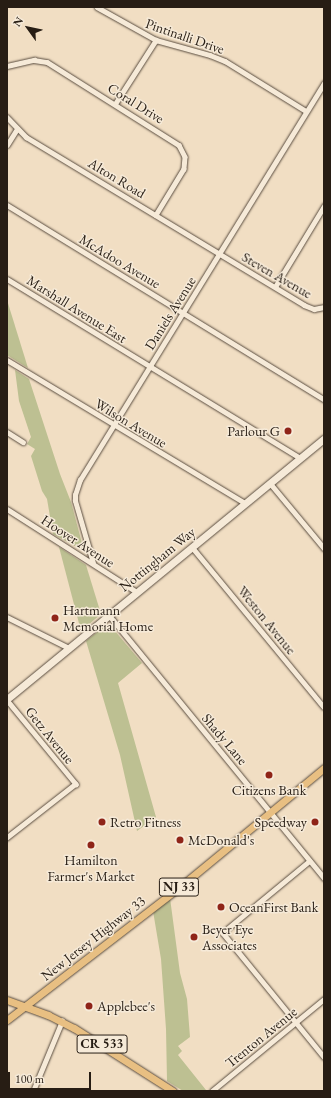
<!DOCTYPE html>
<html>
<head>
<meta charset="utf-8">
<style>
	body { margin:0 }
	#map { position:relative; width:331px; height:1098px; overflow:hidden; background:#f1dec3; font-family:"EB Garamond",serif }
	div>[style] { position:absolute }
	.green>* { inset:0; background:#bdc092 }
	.roads { filter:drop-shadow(0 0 1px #5a4d40) drop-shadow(0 0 1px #5a4d40) }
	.street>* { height:4.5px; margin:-2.25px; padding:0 2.25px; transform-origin:2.25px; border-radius:2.25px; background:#f6ead8 }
	.secondary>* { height:7px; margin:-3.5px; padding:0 3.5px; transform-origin:3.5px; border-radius:3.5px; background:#f6ead8 }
	.primary>* { height:7px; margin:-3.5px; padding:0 3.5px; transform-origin:3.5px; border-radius:3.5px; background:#e8bf82 }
	.dots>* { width:11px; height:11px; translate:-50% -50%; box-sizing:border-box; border:2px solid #f6ead8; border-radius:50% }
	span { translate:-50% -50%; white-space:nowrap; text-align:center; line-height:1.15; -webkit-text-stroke:3px #f6ead8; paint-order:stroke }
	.shield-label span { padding:1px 3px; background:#f6ead8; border:1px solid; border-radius:3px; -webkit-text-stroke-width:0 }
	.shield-label { font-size:13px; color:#271d14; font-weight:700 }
	.street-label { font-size:14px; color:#271d14 }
	.poi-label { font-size:14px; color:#271d14 }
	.right { translate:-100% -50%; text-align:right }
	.left { translate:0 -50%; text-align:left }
	.frame { position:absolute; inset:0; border:8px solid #271d14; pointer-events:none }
	.north { position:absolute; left:8px; top:8px; width:40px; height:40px; -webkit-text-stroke:3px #f6ead8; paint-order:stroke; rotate:303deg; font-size:11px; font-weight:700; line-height:16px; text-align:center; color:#271d14 }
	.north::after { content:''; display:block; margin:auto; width:14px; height:18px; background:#271d14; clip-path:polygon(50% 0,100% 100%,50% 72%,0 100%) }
	.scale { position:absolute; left:8px; top:1072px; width:83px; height:18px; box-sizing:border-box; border:2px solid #271d14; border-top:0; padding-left:5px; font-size:12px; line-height:14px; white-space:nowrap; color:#271d14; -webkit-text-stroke:3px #f6ead8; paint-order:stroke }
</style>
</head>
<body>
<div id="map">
	<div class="green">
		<div style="clip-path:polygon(7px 300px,28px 368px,7px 355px)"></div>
		<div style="clip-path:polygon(15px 370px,29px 379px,60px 474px,71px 502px,83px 547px,82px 550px,53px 534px,47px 499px,42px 491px,31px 456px,35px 449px,27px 444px,31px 437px,19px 401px)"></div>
		<div style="clip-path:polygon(59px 547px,86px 565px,101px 614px,81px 631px)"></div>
		<div style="clip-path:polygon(109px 624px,142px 663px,118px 683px,156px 817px,137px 831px,120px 755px,86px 641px,106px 625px)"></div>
		<div style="clip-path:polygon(170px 898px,180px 973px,187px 999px,190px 1037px,178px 1046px,182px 1051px,178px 1055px,206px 1090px,204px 1091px,183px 1091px,167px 1081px,166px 1029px,161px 959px,153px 911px)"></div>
	</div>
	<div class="roads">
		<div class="street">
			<div style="left:97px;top:7px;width:68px;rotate:29.2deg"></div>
			<div style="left:156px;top:40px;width:56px;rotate:15.5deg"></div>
			<div style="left:210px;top:55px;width:16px;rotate:22deg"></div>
			<div style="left:225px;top:61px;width:95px;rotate:31.7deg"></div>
			<div style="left:7px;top:66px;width:28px;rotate:-13deg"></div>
			<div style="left:34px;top:60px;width:13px;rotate:9deg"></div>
			<div style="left:47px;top:62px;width:156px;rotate:32.2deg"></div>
			<div style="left:179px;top:145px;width:13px;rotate:63deg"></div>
			<div style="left:185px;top:157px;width:12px;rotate:95deg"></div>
			<div style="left:184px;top:169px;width:54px;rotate:121.3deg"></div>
			<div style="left:115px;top:104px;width:76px;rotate:-57.4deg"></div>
			<div style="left:7px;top:117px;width:28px;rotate:46deg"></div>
			<div style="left:26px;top:137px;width:325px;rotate:31.1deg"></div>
			<div style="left:304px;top:305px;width:11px;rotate:22deg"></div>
			<div style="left:314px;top:309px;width:10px;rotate:-11deg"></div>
			<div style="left:7px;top:145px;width:19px;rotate:-58deg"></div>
			<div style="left:7px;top:205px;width:372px;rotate:31.5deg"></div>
			<div style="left:7px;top:279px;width:343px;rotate:31.4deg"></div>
			<div style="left:275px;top:287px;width:95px;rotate:-58.8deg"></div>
			<div style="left:7px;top:360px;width:278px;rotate:31deg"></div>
			<div style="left:7px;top:432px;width:19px;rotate:32deg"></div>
			<div style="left:270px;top:483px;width:85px;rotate:50.3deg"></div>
			<div style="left:7px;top:509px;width:154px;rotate:32.6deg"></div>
			<div style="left:192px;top:547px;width:207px;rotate:50.5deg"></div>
			<div style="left:93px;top:563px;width:65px;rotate:-106.2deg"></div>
			<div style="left:75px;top:501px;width:6px;rotate:-90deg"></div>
			<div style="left:75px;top:495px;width:16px;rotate:-72deg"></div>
			<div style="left:80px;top:480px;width:466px;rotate:-58.4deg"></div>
			<div style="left:109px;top:615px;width:340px;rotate:50.7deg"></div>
			<div style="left:7px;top:617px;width:69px;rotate:26.6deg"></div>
			<div style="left:7px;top:700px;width:109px;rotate:50.6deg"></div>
			<div style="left:76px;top:784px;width:88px;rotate:142deg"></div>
			<div style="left:310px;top:861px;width:113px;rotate:140.4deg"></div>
			<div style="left:223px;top:933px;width:160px;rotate:50.8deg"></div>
			<div style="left:33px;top:1091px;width:76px;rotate:-67.5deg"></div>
			<div style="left:212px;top:1091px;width:145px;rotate:-39.4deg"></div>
		</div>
		<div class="secondary">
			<div style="left:7px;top:699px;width:410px;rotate:-39.4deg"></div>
		</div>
		<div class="primary">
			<div style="left:7px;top:1000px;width:44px;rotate:20.1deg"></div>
			<div style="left:48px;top:1015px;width:29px;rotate:27deg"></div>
			<div style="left:74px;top:1028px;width:117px;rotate:32.5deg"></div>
			<div style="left:7px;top:1020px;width:213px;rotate:-37.6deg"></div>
			<div style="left:176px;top:890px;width:192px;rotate:-39.5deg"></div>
		</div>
	</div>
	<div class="dots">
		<div style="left:288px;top:431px;background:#8f2418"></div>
		<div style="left:55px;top:618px;background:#8f2418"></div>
		<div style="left:269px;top:775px;background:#8f2418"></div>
		<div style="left:102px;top:822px;background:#8f2418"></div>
		<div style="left:315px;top:822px;background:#8f2418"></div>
		<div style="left:180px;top:840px;background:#8f2418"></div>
		<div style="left:91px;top:845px;background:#8f2418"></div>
		<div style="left:221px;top:907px;background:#8f2418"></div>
		<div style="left:194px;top:937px;background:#8f2418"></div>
		<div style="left:89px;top:1006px;background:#8f2418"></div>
	</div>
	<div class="shield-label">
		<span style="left:179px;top:887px">NJ 33</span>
		<span style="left:102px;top:1044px">CR 533</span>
	</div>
	<div class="street-label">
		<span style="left:185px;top:36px;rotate:19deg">Pintinalli Drive</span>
		<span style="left:136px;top:103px;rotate:32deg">Coral Drive</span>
		<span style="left:117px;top:178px;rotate:31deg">Alton Road</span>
		<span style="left:120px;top:261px;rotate:31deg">McAdoo Avenue</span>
		<span style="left:277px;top:275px;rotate:30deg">Steven Avenue</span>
		<span style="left:77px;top:309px;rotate:32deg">Marshall Avenue East</span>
		<span style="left:170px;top:313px;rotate:-58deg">Daniels Avenue</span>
		<span style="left:131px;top:423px;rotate:31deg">Wilson Avenue</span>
		<span style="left:78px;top:541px;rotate:33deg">Hoover Avenue</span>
		<span style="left:157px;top:559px;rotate:-39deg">Nottingham Way</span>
		<span style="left:267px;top:620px;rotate:51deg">Weston Avenue</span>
		<span style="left:50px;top:735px;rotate:51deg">Getz Avenue</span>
		<span style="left:225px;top:739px;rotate:50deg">Shady Lane</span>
		<span style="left:93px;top:938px;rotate:-38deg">New Jersey Highway 33</span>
		<span style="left:261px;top:1037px;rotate:-39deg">Trenton Avenue</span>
	</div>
	<div class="poi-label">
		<span class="right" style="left:280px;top:431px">Parlour G</span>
		<span class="left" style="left:63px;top:618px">Hartmann<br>Memorial Home</span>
		<span style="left:269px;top:790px">Citizens Bank</span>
		<span class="left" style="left:110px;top:822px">Retro Fitness</span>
		<span class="right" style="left:307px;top:822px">Speedway</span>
		<span class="left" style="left:188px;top:840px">McDonald's</span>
		<span style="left:91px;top:868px">Hamilton<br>Farmer's Market</span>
		<span class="left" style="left:229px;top:907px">OceanFirst Bank</span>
		<span class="left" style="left:202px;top:937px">Beyer Eye<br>Associates</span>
		<span class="left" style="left:97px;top:1006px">Applebee's</span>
	</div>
	<div class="frame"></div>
	<div class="north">N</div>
	<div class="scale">100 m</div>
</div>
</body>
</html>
